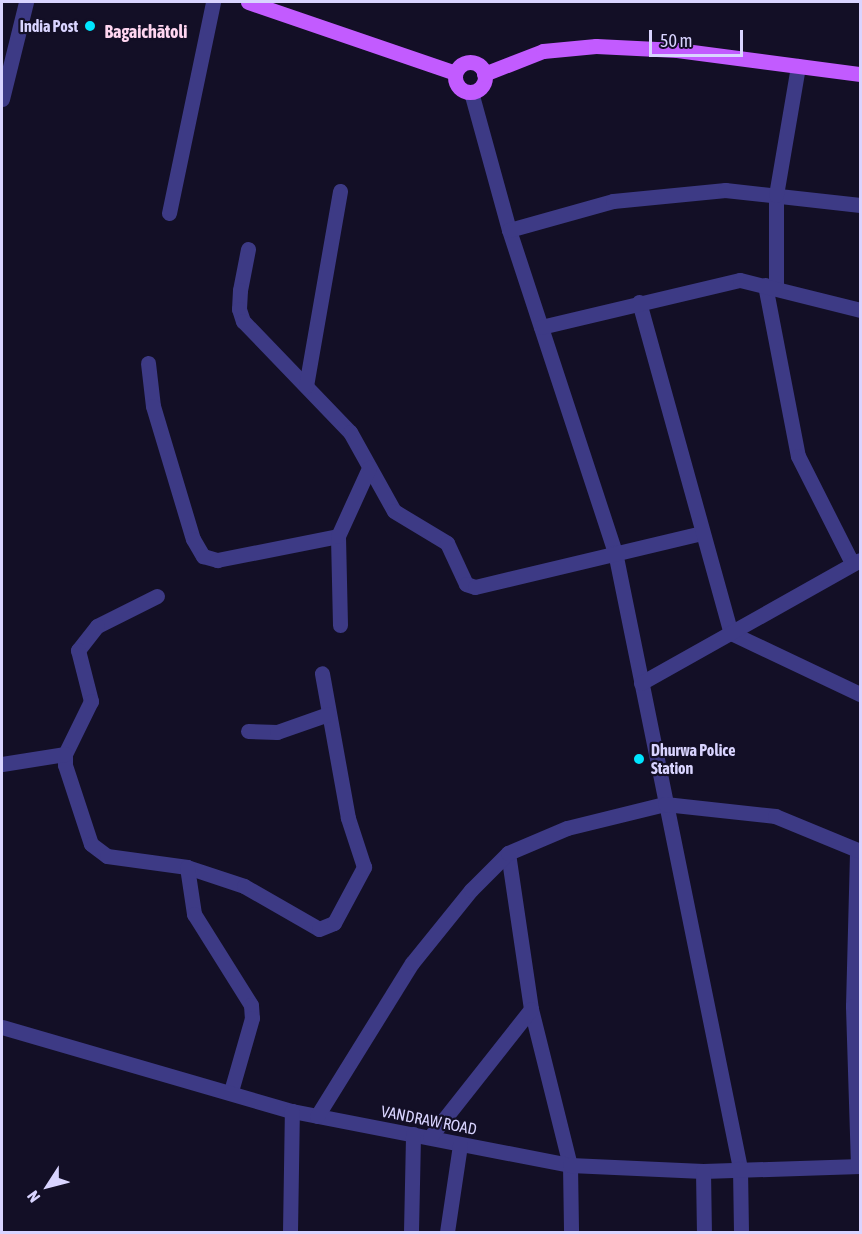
<!DOCTYPE html>
<html>
<head>
<meta charset="utf-8">
<style>
	body { margin:0 }
	#map { position:relative; width:862px; height:1234px; overflow:hidden; background:#130f26; font-family:"Asap Condensed",sans-serif }
	div>[style] { position:absolute }
	.minor>* { height:15px; margin:-7.5px; padding:0 7.5px; transform-origin:7.5px; border-radius:7.5px; background:#3d3a85 }
	.major>* { height:15px; margin:-7.5px; padding:0 7.5px; transform-origin:7.5px; border-radius:7.5px; background:#c25bff }
	.major>.ring { margin:-7.5px; padding:0; box-sizing:content-box; background:none; border:15px solid #c25bff; border-radius:50% }
	.dots>* { width:16px; height:16px; translate:-50% -50%; box-sizing:border-box; border:3px solid #130f26; border-radius:50% }
	span { translate:-50% -50%; white-space:nowrap; text-align:center; line-height:1.15; -webkit-text-stroke:4.5px #130f26; paint-order:stroke }
	.poi-label { font-size:16px; color:#d9d4ff; font-weight:700 }
	.right { translate:-100% -50%; text-align:right }
	.left { translate:0 -50%; text-align:left }
	.street-label { font-size:16px; color:#d9d4ff }
	.neighbourhood-label { font-size:18px; color:#ffd6f0; font-weight:700 }
	.frame { position:absolute; inset:0; border:3px solid #d9d4ff; pointer-events:none }
	.north { position:absolute; left:18px; top:1156px; width:60px; height:60px; -webkit-text-stroke:4px #130f26; paint-order:stroke; rotate:234deg; font-size:16px; font-weight:700; line-height:24px; text-align:center; color:#d9d4ff }
	.north::after { content:''; display:block; margin:auto; width:21px; height:27px; background:#d9d4ff; clip-path:polygon(50% 0,100% 100%,50% 72%,0 100%) }
	.scale { position:absolute; left:649px; top:30px; width:94px; height:27px; box-sizing:border-box; border:3px solid #d9d4ff; border-top:0; padding-left:8px; font-size:18px; line-height:21px; white-space:nowrap; color:#d9d4ff; -webkit-text-stroke:4px #130f26; paint-order:stroke }
</style>
</head>
<body>
<div id="map">
	<div class="minor">
		<div style="left:471px;top:92px;width:143px;rotate:74.6deg"></div>
		<div style="left:509px;top:230px;width:339px;rotate:71.8deg"></div>
		<div style="left:615px;top:552px;width:629px;rotate:78.53deg"></div>
		<div style="left:740px;top:1168px;width:64px;rotate:89.1deg"></div>
		<div style="left:2px;top:99px;width:100px;rotate:-76.1deg"></div>
		<div style="left:169px;top:213px;width:216px;rotate:-78.2deg"></div>
		<div style="left:509px;top:230px;width:108px;rotate:-15.6deg"></div>
		<div style="left:613px;top:201px;width:113px;rotate:-5.6deg"></div>
		<div style="left:725px;top:190px;width:136px;rotate:6.3deg"></div>
		<div style="left:248px;top:249px;width:42px;rotate:101deg"></div>
		<div style="left:240px;top:290px;width:19px;rotate:93deg"></div>
		<div style="left:239px;top:309px;width:13px;rotate:72deg"></div>
		<div style="left:243px;top:321px;width:154px;rotate:46.1deg"></div>
		<div style="left:350px;top:432px;width:90px;rotate:60.9deg"></div>
		<div style="left:394px;top:511px;width:62px;rotate:31.1deg"></div>
		<div style="left:447px;top:543px;width:45px;rotate:65.1deg"></div>
		<div style="left:466px;top:584px;width:9px;rotate:18deg"></div>
		<div style="left:475px;top:587px;width:232px;rotate:-13.4deg"></div>
		<div style="left:765px;top:285px;width:174px;rotate:79.1deg"></div>
		<div style="left:798px;top:456px;width:120px;rotate:63.2deg"></div>
		<div style="left:776px;top:287px;width:92px;rotate:-90deg"></div>
		<div style="left:776px;top:195px;width:131px;rotate:-80.3deg"></div>
		<div style="left:639px;top:302px;width:344px;rotate:74.5deg"></div>
		<div style="left:731px;top:633px;width:143px;rotate:25.3deg"></div>
		<div style="left:541px;top:327px;width:204px;rotate:-13.3deg"></div>
		<div style="left:740px;top:280px;width:124px;rotate:14deg"></div>
		<div style="left:148px;top:363px;width:43px;rotate:83.4deg"></div>
		<div style="left:153px;top:406px;width:139px;rotate:73.3deg"></div>
		<div style="left:193px;top:539px;width:20px;rotate:60deg"></div>
		<div style="left:203px;top:556px;width:15px;rotate:16deg"></div>
		<div style="left:217px;top:560px;width:123px;rotate:-11.2deg"></div>
		<div style="left:306px;top:386px;width:198px;rotate:-80.1deg"></div>
		<div style="left:157px;top:596px;width:67px;rotate:153.4deg"></div>
		<div style="left:97px;top:626px;width:31px;rotate:128deg"></div>
		<div style="left:78px;top:650px;width:53px;rotate:75.7deg"></div>
		<div style="left:91px;top:701px;width:59px;rotate:116.1deg"></div>
		<div style="left:65px;top:754px;width:11px;rotate:90deg"></div>
		<div style="left:65px;top:765px;width:83px;rotate:71.8deg"></div>
		<div style="left:91px;top:844px;width:20px;rotate:37deg"></div>
		<div style="left:107px;top:856px;width:81px;rotate:7.8deg"></div>
		<div style="left:187px;top:867px;width:60px;rotate:18.4deg"></div>
		<div style="left:244px;top:886px;width:86px;rotate:29.8deg"></div>
		<div style="left:319px;top:929px;width:16px;rotate:-22deg"></div>
		<div style="left:334px;top:923px;width:64px;rotate:-61.8deg"></div>
		<div style="left:364px;top:867px;width:52px;rotate:-108.1deg"></div>
		<div style="left:348px;top:818px;width:147px;rotate:-100.2deg"></div>
		<div style="left:340px;top:625px;width:89px;rotate:-91.3deg"></div>
		<div style="left:338px;top:536px;width:75px;rotate:-65.5deg"></div>
		<div style="left:641px;top:683px;width:251px;rotate:-29.3deg"></div>
		<div style="left:248px;top:731px;width:29px;rotate:2deg"></div>
		<div style="left:277px;top:732px;width:54px;rotate:-19.4deg"></div>
		<div style="left:2px;top:764px;width:64px;rotate:-9deg"></div>
		<div style="left:508px;top:853px;width:158px;rotate:81.6deg"></div>
		<div style="left:531px;top:1009px;width:161px;rotate:76deg"></div>
		<div style="left:570px;top:1165px;width:67px;rotate:89.1deg"></div>
		<div style="left:187px;top:867px;width:48px;rotate:81.5deg"></div>
		<div style="left:194px;top:914px;width:107px;rotate:57.9deg"></div>
		<div style="left:251px;top:1005px;width:13px;rotate:86deg"></div>
		<div style="left:252px;top:1018px;width:76px;rotate:106deg"></div>
		<div style="left:853px;top:1006px;width:155px;rotate:-88.5deg"></div>
		<div style="left:2px;top:1027px;width:302px;rotate:16.2deg"></div>
		<div style="left:292px;top:1111px;width:283px;rotate:11deg"></div>
		<div style="left:570px;top:1165px;width:133px;rotate:2.6deg"></div>
		<div style="left:703px;top:1171px;width:157px;rotate:-1.8deg"></div>
		<div style="left:317px;top:1116px;width:180px;rotate:-58.2deg"></div>
		<div style="left:412px;top:963px;width:94px;rotate:-51.1deg"></div>
		<div style="left:471px;top:890px;width:52px;rotate:-45deg"></div>
		<div style="left:508px;top:853px;width:64px;rotate:-23deg"></div>
		<div style="left:567px;top:828px;width:101px;rotate:-13.8deg"></div>
		<div style="left:665px;top:804px;width:111px;rotate:6.2deg"></div>
		<div style="left:775px;top:816px;width:92px;rotate:22.4deg"></div>
		<div style="left:430px;top:1137px;width:163px;rotate:-51.7deg"></div>
		<div style="left:858px;top:1166px;width:160px;rotate:-91.8deg"></div>
		<div style="left:853px;top:1006px;width:7px"></div>
		<div style="left:703px;top:1171px;width:61px;rotate:89.1deg"></div>
		<div style="left:290px;top:1232px;width:121px;rotate:-89.1deg"></div>
		<div style="left:411px;top:1232px;width:98px;rotate:-88.8deg"></div>
		<div style="left:447px;top:1232px;width:88px;rotate:-81.5deg"></div>
	</div>
	<div class="major">
		<div style="left:248px;top:2px;width:219px;rotate:18.9deg"></div>
		<div class="ring" style="left:455px;top:62px;width:15px;height:15px"></div>
		<div style="left:484px;top:74px;width:63px;rotate:-21.3deg"></div>
		<div style="left:543px;top:51px;width:53px;rotate:-5.4deg"></div>
		<div style="left:596px;top:46px;width:81px;rotate:2.8deg"></div>
		<div style="left:677px;top:50px;width:185px;rotate:7.5deg"></div>
	</div>
	<div class="dots">
		<div style="left:90px;top:26px;background:#00e5ff"></div>
		<div style="left:639px;top:759px;background:#00e5ff"></div>
	</div>
	<div class="poi-label">
		<span class="right" style="left:78px;top:26px">India Post</span>
		<span class="left" style="left:651px;top:759px">Dhurwa Police<br>Station</span>
	</div>
	<div class="street-label">
		<span style="left:429px;top:1120px;rotate:11deg">VANDRAW ROAD</span>
	</div>
	<div class="neighbourhood-label">
		<span style="left:146px;top:32px">Bagaichātoli</span>
	</div>
	<div class="frame"></div>
	<div class="north">N</div>
	<div class="scale">50 m</div>
</div>
</body>
</html>
